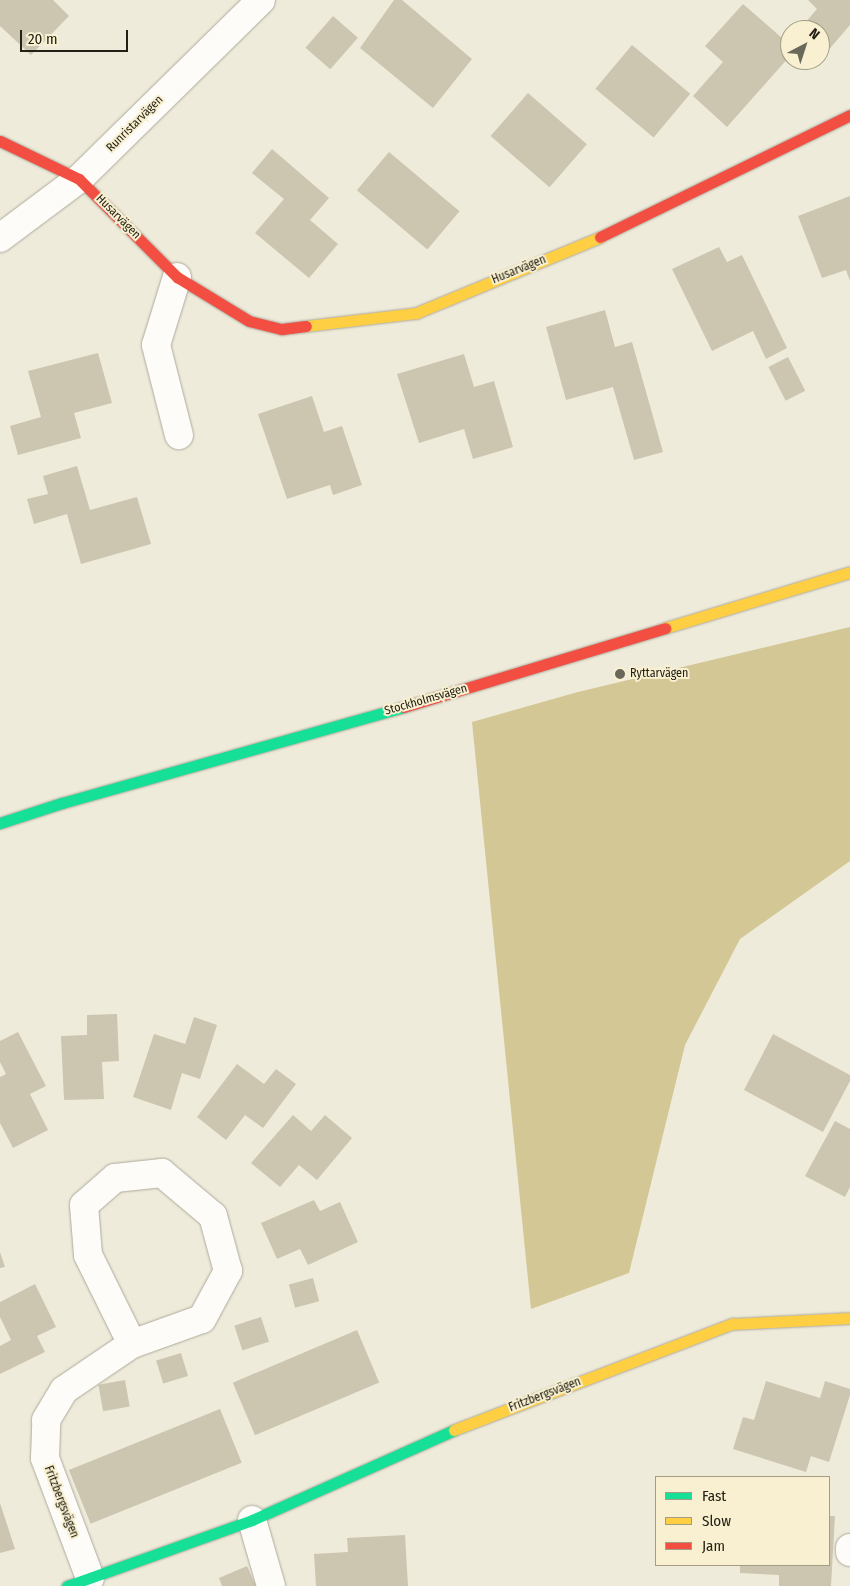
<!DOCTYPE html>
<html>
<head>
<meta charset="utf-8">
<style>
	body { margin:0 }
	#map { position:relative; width:850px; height:1586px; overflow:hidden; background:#efebda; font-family:"Fira Sans Condensed",sans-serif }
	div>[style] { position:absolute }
	.forest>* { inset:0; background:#d3c795 }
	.building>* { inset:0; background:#ccc6b0; transform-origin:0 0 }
	.roads { filter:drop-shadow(0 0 1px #aeaa9d) drop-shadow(0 0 1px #aeaa9d) }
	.street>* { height:28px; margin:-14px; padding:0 14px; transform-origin:14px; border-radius:14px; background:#fdfcf9 }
	.fast>* { height:11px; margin:-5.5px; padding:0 5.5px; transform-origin:5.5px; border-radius:5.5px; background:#16e098 }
	.slow>* { height:11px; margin:-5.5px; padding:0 5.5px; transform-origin:5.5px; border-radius:5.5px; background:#ffcf43 }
	.jam>* { height:11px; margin:-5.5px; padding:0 5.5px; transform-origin:5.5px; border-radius:5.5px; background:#f24e42 }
	.dots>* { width:14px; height:14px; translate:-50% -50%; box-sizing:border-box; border:2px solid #f8f0d1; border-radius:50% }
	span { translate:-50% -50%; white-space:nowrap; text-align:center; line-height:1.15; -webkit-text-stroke:4px #f8f0d1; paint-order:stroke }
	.street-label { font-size:12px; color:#232115 }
	.poi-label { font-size:12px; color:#232115 }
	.left { translate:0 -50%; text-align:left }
	.legend { position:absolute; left:655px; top:1476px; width:175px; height:90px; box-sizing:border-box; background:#f8f0d1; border:1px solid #a39d86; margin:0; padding:6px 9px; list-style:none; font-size:15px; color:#232115 }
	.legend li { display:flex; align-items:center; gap:10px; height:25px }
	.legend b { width:25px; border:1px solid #a39d86 }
	.north { position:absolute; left:780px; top:20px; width:50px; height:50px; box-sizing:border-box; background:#f8f0d1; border:1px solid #a39d86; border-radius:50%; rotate:40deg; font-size:14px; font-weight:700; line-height:20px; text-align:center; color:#232115 }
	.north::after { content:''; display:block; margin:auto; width:18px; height:22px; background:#6a685a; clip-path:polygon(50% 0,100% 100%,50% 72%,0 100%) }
	.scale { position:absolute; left:20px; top:30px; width:108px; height:22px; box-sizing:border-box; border:2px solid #232115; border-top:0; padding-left:6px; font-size:15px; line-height:18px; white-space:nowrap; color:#232115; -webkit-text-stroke:4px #f8f0d1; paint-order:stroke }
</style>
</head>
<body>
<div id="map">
	<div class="forest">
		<div style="clip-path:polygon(850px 627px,850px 861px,740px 939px,685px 1045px,629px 1273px,531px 1309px,472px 722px,578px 692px)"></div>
	</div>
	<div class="building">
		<div style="clip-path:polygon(0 0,53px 0,69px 16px,31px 55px,0 26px)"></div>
		<div style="clip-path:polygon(394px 0,402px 0,472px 59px,433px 108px,360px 48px)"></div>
		<div style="clip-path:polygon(808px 0,850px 0,850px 25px,820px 60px,820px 30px,799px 30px,817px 9px)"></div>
		<div style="clip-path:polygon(743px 4px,790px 45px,790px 56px,727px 127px,693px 96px,723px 62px,705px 46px)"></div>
		<div style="left:333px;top:16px;width:33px;height:42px;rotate:41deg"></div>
		<div style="left:632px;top:45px;width:76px;height:57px;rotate:40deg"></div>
		<div style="left:528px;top:93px;width:78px;height:57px;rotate:41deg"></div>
		<div style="clip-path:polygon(272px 149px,329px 198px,310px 220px,338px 244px,309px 278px,255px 233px,284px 199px,252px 173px)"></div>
		<div style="left:389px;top:152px;width:92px;height:50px;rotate:40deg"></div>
		<div style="clip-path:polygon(850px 196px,850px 281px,846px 270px,822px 278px,798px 216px)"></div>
		<div style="clip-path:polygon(719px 247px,727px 262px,742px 255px,787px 348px,766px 359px,753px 331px,712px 351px,672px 269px)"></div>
		<div style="clip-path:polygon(605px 310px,615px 347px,632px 342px,663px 452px,634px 460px,613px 387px,566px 400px,546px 327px)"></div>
		<div style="clip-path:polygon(98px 353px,112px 403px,74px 413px,81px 438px,18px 455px,10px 426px,41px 417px,28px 371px)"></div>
		<div style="clip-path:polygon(464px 354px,474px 387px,494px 381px,513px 447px,473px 459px,464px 429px,419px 443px,397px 374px)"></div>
		<div style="left:788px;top:357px;width:38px;height:22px;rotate:63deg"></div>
		<div style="clip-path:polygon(312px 396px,324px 432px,342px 426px,362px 485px,333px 495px,330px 485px,287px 499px,258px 414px)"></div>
		<div style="clip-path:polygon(77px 466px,90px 510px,137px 497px,151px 544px,81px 564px,67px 514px,34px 524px,27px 499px,48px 494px,43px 476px)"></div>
		<div style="clip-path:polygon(117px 1014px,119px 1061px,102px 1062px,104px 1099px,64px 1100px,61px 1036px,87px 1035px,87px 1015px)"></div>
		<div style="clip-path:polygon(194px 1017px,217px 1025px,200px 1079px,182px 1073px,171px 1110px,133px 1097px,154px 1034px,185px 1044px)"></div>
		<div style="clip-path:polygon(18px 1032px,46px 1086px,30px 1094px,48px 1130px,13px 1148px,0 1123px,0 1077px,6px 1074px,0 1062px,0 1041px)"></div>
		<div style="clip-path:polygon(773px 1034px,850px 1075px,850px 1081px,823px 1132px,744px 1090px)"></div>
		<div style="clip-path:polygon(237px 1064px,264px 1084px,276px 1069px,296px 1084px,263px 1128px,245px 1115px,226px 1140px,197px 1117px)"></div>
		<div style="clip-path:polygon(293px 1115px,311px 1131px,325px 1115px,352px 1138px,317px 1180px,299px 1165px,280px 1187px,251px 1163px)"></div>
		<div style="clip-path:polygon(835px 1121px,850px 1129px,850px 1187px,845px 1197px,805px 1176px)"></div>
		<div style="clip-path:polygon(314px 1200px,320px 1211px,340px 1202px,358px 1242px,308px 1265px,300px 1249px,277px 1259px,261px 1223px)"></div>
		<div style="clip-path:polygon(0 1252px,5px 1267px,0 1268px)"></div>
		<div style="left:313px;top:1278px;width:24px;height:25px;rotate:75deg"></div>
		<div style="clip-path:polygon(35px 1284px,56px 1327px,37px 1336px,45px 1352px,0 1374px,0 1346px,11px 1340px,0 1317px,0 1302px)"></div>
		<div style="left:261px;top:1317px;width:26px;height:28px;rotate:72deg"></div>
		<div style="left:357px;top:1330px;width:57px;height:135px;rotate:67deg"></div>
		<div style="left:181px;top:1353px;width:24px;height:26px;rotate:73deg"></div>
		<div style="left:125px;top:1380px;width:27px;height:27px;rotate:80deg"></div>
		<div style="clip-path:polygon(766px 1381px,820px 1398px,825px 1381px,850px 1389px,850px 1395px,829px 1462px,811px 1456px,806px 1472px,733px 1449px,743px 1417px,754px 1420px)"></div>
		<div style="left:220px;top:1409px;width:58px;height:163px;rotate:68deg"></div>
		<div style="clip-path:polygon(0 1503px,15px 1549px,0 1553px)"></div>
		<div style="clip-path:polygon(829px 1516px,835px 1516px,831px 1586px,779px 1586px,779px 1575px,740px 1573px,740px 1565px,829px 1565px)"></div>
		<div style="clip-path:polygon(405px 1535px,408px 1586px,316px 1586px,314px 1554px,348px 1552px,347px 1538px)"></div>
		<div style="clip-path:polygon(247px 1566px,256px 1586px,222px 1586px,219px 1578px)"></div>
	</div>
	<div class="roads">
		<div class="street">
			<div style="left:0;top:238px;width:99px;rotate:-36.8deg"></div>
			<div style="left:79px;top:179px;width:255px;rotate:-44.5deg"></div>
			<div style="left:177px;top:277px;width:71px;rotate:107.2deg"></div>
			<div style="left:156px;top:345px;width:93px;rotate:75.7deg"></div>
			<div style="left:252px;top:1520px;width:69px;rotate:73.9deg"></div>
			<div style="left:850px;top:1548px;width:4px;rotate:90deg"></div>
			<div style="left:90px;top:1578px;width:128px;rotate:-110.6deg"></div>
			<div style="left:45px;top:1458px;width:38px;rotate:-88deg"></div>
			<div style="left:46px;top:1420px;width:35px;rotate:-59deg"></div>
			<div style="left:64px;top:1390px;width:82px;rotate:-34.1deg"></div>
			<div style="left:132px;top:1344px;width:74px;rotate:-19.7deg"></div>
			<div style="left:202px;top:1319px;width:55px;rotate:-61.6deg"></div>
			<div style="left:228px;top:1271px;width:57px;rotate:-105.3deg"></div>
			<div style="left:213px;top:1216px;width:67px;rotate:-139.9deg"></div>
			<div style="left:162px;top:1173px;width:47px;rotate:173.9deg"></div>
			<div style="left:115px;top:1178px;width:41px;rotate:138.9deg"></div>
			<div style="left:84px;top:1205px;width:50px;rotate:85.4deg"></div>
			<div style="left:88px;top:1255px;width:99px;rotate:63.7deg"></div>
		</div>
		<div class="fast">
			<div style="left:0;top:823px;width:65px;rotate:-17.9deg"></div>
			<div style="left:62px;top:803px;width:355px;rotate:-15.7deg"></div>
			<div style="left:67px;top:1586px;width:196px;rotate:-19.6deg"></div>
			<div style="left:252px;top:1520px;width:221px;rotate:-24deg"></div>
		</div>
		<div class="slow">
			<div style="left:306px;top:326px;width:111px;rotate:-6.7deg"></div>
			<div style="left:416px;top:313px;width:199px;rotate:-22.4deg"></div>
			<div style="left:665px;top:628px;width:193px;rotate:-16.8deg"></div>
			<div style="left:454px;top:1430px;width:298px;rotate:-20.9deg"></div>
			<div style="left:732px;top:1324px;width:118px;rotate:-2.9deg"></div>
		</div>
		<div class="jam">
			<div style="left:0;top:141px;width:88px;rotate:25.7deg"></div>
			<div style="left:79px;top:179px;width:139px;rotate:45deg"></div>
			<div style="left:177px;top:277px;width:84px;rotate:31.4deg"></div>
			<div style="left:249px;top:321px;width:34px;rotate:14deg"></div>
			<div style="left:282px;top:329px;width:24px;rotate:-7deg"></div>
			<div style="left:600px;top:237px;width:278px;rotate:-26deg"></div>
			<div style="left:404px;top:707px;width:273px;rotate:-16.8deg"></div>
		</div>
	</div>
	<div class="dots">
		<div style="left:620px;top:674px;background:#6a685a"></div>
	</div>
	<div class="street-label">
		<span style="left:135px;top:124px;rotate:-45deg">Runristarvägen</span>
		<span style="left:118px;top:217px;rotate:45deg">Husarvägen</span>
		<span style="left:519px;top:270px;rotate:-22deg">Husarvägen</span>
		<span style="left:426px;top:700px;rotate:-16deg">Stockholmsvägen</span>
		<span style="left:545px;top:1395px;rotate:-21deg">Fritzbergsvägen</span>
		<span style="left:61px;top:1502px;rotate:69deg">Fritzbergsvägen</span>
	</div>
	<div class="poi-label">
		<span class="left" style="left:630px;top:674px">Ryttarvägen</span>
	</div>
	<ul class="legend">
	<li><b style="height:6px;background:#16e098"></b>Fast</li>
	<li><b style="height:6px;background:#ffcf43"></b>Slow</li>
	<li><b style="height:6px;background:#f24e42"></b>Jam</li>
	</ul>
	<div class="north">N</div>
	<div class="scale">20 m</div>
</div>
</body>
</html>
